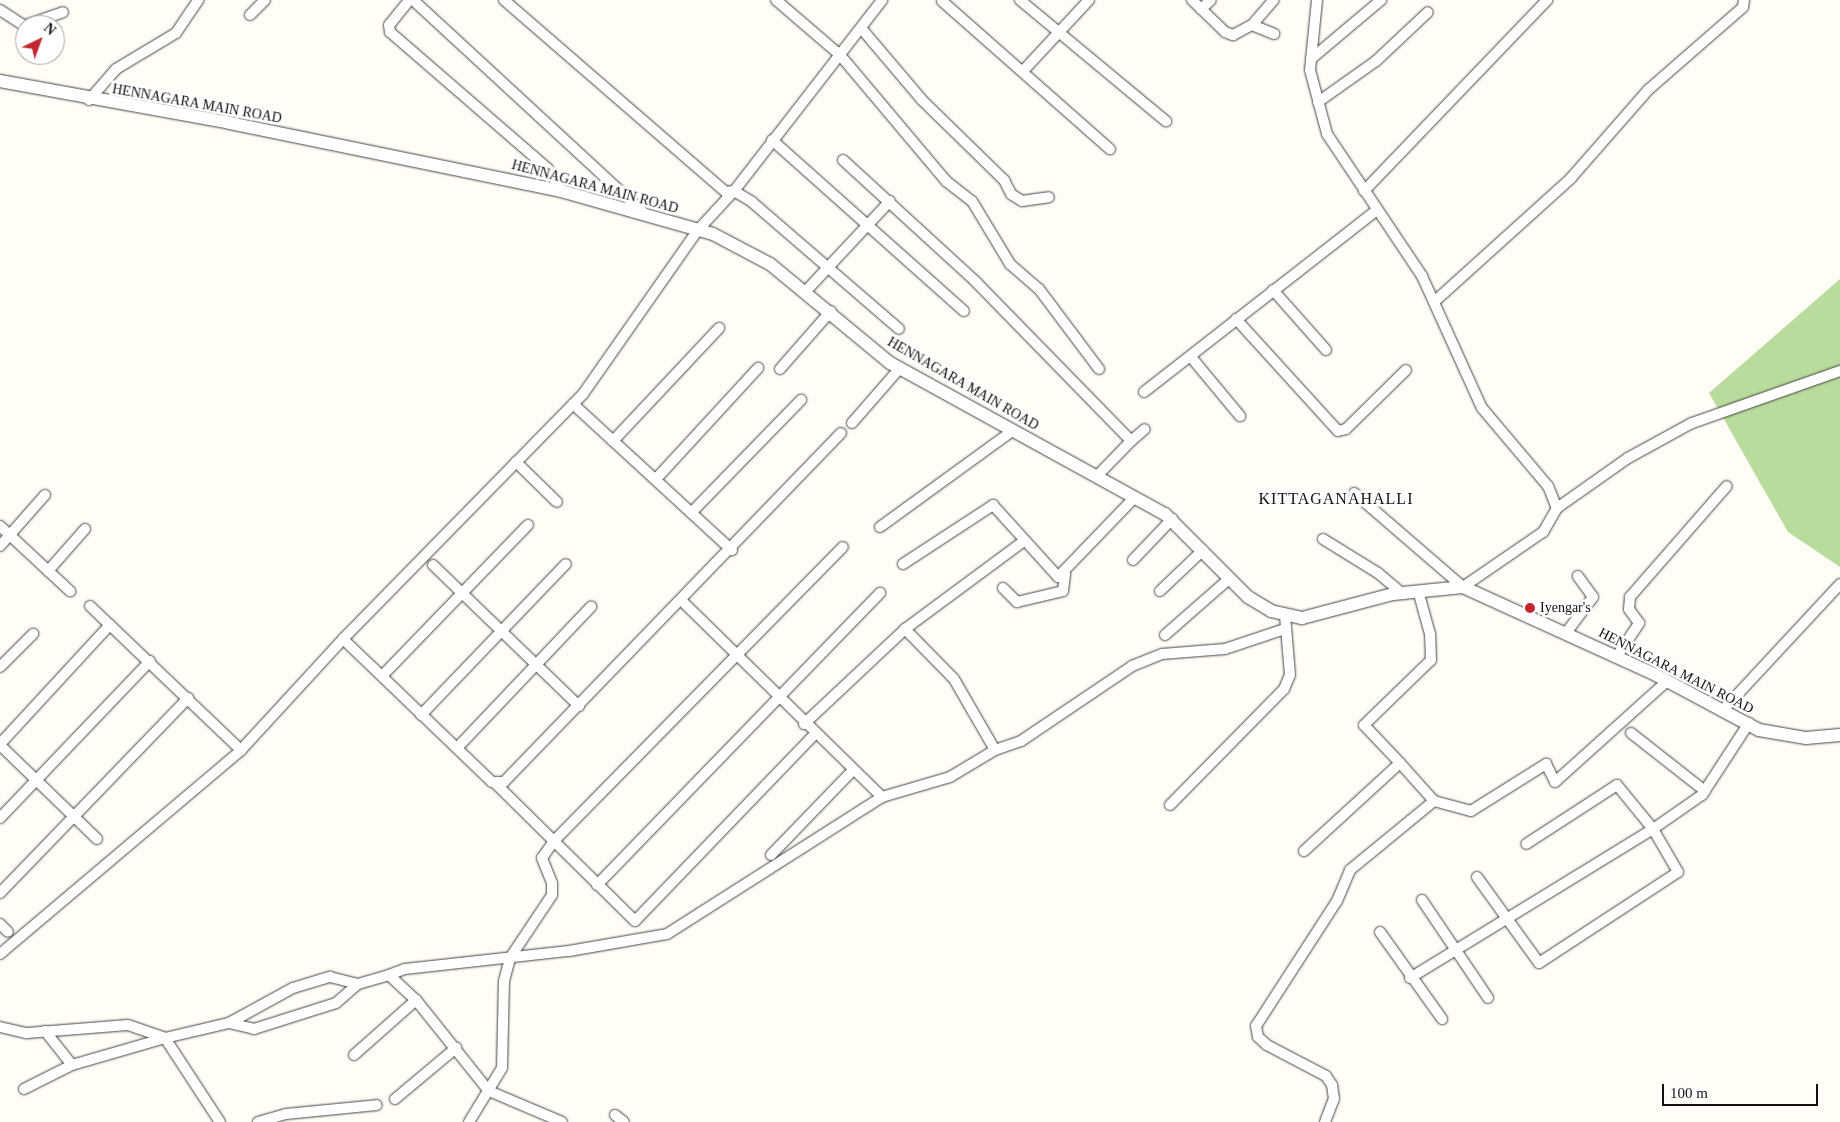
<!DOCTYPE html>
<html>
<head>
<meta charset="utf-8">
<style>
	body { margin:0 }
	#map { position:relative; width:1840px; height:1122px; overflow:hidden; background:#fffdf5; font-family:Georgia,serif }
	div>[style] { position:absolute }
	.forest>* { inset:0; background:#b9dc9c }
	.roads { filter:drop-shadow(0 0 1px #444) drop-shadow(0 0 1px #444) }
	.minor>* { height:10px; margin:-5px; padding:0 5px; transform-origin:5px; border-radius:5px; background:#fff }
	.tertiary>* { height:12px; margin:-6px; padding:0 6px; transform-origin:6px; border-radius:6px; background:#fff }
	.dots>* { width:14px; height:14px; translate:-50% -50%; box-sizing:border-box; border:2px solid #fff; border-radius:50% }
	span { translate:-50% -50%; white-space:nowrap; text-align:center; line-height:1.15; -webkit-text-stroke:5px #fff; paint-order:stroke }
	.street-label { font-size:14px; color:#111 }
	.poi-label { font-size:14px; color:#111 }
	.left { translate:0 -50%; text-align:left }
	.quarter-label { font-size:16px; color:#111; letter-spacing:1px }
	.north { position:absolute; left:15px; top:15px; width:50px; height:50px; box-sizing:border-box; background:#fff; border:1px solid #a0a0a0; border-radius:50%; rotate:42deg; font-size:14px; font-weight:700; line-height:20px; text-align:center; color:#111 }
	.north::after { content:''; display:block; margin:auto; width:18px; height:22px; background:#c4262e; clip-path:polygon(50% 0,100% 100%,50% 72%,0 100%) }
	.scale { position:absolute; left:1662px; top:1084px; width:156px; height:22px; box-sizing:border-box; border:2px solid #111; border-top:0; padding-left:6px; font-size:15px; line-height:18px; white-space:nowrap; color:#111; -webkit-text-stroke:4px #fff; paint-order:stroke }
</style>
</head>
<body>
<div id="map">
	<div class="forest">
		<div style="clip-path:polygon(1840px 279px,1840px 567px,1788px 532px,1709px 393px)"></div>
	</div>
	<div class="roads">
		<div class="minor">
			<div style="left:413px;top:0;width:317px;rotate:42.7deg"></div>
			<div style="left:504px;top:0;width:294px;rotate:40.9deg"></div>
			<div style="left:726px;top:192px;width:8px;rotate:-7deg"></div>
			<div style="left:734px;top:191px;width:21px;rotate:31deg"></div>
			<div style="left:752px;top:202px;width:194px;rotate:40.8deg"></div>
			<div style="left:776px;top:0;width:84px;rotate:40.7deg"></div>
			<div style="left:840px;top:55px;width:165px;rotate:49.9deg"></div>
			<div style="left:946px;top:181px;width:33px;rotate:38deg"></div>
			<div style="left:972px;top:201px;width:74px;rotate:58.9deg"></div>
			<div style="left:1010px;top:264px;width:38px;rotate:41deg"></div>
			<div style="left:1039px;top:289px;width:100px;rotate:53.1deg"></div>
			<div style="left:1020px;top:0;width:190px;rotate:39.7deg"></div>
			<div style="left:1192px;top:0;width:46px;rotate:44.1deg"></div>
			<div style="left:1225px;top:32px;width:9px;rotate:21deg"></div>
			<div style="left:1233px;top:35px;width:21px;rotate:-28deg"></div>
			<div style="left:1252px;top:25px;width:33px;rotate:-49deg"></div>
			<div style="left:1317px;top:0;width:70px;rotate:95.7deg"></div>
			<div style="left:1310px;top:70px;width:66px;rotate:75.1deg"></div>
			<div style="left:1327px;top:134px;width:171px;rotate:56.2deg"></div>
			<div style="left:1422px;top:276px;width:145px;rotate:65.6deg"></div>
			<div style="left:1482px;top:408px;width:102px;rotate:49.8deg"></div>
			<div style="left:1548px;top:486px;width:24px;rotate:68deg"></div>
			<div style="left:1557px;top:508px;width:28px;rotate:120deg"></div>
			<div style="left:1543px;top:532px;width:97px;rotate:145.5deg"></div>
			<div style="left:1463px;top:587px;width:144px;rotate:-139.2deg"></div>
			<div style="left:942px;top:1px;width:224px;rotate:41.4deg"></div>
			<div style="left:407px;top:3px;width:28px;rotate:129deg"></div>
			<div style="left:389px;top:25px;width:7px;rotate:82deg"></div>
			<div style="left:390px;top:32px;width:209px;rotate:40.9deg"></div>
			<div style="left:548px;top:169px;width:26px;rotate:59deg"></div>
			<div style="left:1201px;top:9px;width:13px;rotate:-42deg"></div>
			<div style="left:0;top:10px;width:30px;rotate:33deg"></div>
			<div style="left:250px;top:15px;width:21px;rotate:-45deg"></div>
			<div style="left:26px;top:25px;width:39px;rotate:-19deg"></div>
			<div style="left:1252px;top:25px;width:24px;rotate:22deg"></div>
			<div style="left:861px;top:28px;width:94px;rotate:49.7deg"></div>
			<div style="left:922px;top:100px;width:115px;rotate:44.3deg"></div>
			<div style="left:1004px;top:180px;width:16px;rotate:63deg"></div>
			<div style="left:1011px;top:194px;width:13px;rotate:32deg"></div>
			<div style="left:1022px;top:201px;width:27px;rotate:-8deg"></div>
			<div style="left:1311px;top:59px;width:92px;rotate:-40.1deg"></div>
			<div style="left:1023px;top:71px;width:97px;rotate:-47.1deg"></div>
			<div style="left:89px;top:100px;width:41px;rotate:-48.9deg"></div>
			<div style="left:116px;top:69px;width:70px;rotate:-31deg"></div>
			<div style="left:176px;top:33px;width:40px;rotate:-56deg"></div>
			<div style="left:1318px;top:102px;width:71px;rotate:-35.3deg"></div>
			<div style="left:1376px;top:61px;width:71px;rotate:-43.3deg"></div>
			<div style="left:772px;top:140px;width:257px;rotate:41.7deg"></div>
			<div style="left:843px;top:160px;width:179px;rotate:42.5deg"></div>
			<div style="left:975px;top:281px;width:223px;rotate:45.7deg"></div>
			<div style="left:1131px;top:441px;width:49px;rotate:134.2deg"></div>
			<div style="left:1364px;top:191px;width:265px;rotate:-46.2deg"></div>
			<div style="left:1273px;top:290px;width:80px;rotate:48.5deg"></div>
			<div style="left:806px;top:291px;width:123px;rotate:-47deg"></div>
			<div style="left:1434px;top:302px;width:185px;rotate:-42.1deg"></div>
			<div style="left:1571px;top:178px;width:117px;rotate:-48.8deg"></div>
			<div style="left:1648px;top:90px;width:126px;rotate:-41.1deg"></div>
			<div style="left:1743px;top:7px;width:7px;rotate:-82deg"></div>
			<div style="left:1236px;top:319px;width:151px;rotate:47.7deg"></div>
			<div style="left:1338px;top:431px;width:8px;rotate:-14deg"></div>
			<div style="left:1346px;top:429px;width:84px;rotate:-44.5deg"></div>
			<div style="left:1191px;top:357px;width:77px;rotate:50.3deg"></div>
			<div style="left:780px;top:369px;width:77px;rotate:-48.7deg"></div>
			<div style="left:1144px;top:392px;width:296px;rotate:-38deg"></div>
			<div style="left:573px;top:404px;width:216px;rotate:42.6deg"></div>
			<div style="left:852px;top:423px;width:73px;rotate:-48.9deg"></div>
			<div style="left:613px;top:441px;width:155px;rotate:-46.8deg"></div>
			<div style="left:1131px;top:441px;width:18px;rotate:-41deg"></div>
			<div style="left:516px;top:462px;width:57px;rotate:44.3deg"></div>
			<div style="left:656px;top:479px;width:151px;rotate:-47.4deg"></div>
			<div style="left:1557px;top:508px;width:87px;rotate:-35.2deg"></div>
			<div style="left:1628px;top:458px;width:73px;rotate:-28.7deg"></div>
			<div style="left:1692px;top:423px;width:157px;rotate:-19.4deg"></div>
			<div style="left:691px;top:513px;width:158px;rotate:-45.8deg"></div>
			<div style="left:0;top:526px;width:96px;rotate:42.9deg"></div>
			<div style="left:880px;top:527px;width:163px;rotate:-36deg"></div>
			<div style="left:1323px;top:539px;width:65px;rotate:31.7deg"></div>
			<div style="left:1378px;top:573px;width:33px;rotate:40deg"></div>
			<div style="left:0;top:546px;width:68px;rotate:-48.6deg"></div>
			<div style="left:1133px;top:560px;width:57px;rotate:-46.4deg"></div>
			<div style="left:903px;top:564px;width:108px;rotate:-33.2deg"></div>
			<div style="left:993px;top:505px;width:97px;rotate:47.9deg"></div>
			<div style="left:1058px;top:577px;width:110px;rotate:-46.1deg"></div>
			<div style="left:433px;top:565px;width:203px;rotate:44deg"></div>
			<div style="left:48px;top:571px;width:56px;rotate:-48.6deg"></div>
			<div style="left:1003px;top:588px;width:20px;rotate:45deg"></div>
			<div style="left:1017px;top:602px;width:47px;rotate:-13.4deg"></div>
			<div style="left:1063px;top:591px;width:17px;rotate:-83deg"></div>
			<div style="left:1160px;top:591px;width:59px;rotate:-43.6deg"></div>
			<div style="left:683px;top:602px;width:279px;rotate:44.4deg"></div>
			<div style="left:90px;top:606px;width:28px;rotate:44deg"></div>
			<div style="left:905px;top:629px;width:70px;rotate:45.6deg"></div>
			<div style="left:954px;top:679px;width:82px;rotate:60deg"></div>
			<div style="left:1566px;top:633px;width:45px;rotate:-53.1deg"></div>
			<div style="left:1593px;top:597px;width:26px;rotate:-126deg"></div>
			<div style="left:1165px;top:635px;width:86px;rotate:-41.2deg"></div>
			<div style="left:343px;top:639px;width:343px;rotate:-45.6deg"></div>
			<div style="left:583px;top:394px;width:200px;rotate:-55deg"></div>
			<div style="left:698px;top:230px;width:53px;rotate:-47.3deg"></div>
			<div style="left:734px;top:191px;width:242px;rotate:-52.2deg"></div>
			<div style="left:1617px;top:656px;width:40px;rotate:-56deg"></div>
			<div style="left:1639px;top:623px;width:17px;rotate:-126deg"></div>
			<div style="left:1629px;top:609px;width:12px;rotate:-85deg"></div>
			<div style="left:1630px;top:597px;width:147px;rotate:-48.9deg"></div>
			<div style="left:0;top:667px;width:47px;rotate:-45deg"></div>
			<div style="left:382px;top:676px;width:210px;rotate:-46deg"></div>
			<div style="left:1723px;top:710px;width:172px;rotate:-47.1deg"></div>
			<div style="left:421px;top:715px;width:209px;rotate:-46.2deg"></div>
			<div style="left:804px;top:724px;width:139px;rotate:-43.2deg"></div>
			<div style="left:905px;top:629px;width:148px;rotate:-36.5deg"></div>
			<div style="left:1631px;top:733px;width:94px;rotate:38.1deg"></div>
			<div style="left:0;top:744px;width:162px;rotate:-47.3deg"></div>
			<div style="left:110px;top:625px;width:181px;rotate:43.7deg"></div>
			<div style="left:0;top:745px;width:135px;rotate:44.1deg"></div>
			<div style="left:457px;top:748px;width:195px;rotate:-46.5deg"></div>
			<div style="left:1400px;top:763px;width:52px;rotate:-133.5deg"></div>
			<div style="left:1364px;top:725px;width:93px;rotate:-44.1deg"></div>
			<div style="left:1431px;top:660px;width:26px;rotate:-92deg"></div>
			<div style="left:1430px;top:634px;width:41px;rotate:-105.4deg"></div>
			<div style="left:496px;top:784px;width:195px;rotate:44.6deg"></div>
			<div style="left:635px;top:921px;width:260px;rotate:-46.1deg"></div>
			<div style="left:1170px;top:805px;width:163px;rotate:-45.5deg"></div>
			<div style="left:1284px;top:689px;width:15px;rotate:-67deg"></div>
			<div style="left:1290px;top:675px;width:59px;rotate:-94.8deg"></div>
			<div style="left:0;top:818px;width:217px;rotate:-46.3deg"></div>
			<div style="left:1304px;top:851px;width:130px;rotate:-42.5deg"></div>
			<div style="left:1400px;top:763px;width:51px;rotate:48.2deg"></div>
			<div style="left:1434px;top:801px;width:38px;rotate:15deg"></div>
			<div style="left:1471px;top:811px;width:89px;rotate:-32.1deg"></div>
			<div style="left:1546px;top:764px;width:20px;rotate:63deg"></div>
			<div style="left:1555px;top:782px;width:151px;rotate:-42deg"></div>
			<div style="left:771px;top:855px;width:118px;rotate:-46deg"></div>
			<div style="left:1477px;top:877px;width:106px;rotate:54.2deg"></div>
			<div style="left:1539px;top:963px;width:166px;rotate:-33.2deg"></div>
			<div style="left:1678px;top:872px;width:50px;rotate:-120.2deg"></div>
			<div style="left:1653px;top:829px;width:57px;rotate:-129.3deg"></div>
			<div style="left:1617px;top:785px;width:108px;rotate:147deg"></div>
			<div style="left:597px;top:885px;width:407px;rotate:-45.9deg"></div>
			<div style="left:0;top:893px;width:271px;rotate:-46deg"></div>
			<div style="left:1422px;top:900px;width:118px;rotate:56deg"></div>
			<div style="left:0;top:924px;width:11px;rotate:45deg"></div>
			<div style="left:1380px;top:932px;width:107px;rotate:54.5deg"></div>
			<div style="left:0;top:954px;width:316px;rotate:-40.2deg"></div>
			<div style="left:241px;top:750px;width:151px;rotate:-47.4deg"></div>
			<div style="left:343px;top:639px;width:207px;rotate:43.8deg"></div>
			<div style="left:492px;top:782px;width:12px"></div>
			<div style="left:504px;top:782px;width:485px;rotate:-46deg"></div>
			<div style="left:389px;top:975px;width:17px;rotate:-21deg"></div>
			<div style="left:405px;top:969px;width:165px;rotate:-6.3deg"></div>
			<div style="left:569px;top:951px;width:99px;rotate:-9.8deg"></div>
			<div style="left:667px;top:934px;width:255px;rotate:-32.5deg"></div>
			<div style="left:882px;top:797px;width:71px;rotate:-16.4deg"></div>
			<div style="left:950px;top:777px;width:52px;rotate:-31deg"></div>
			<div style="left:995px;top:750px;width:28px;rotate:-19deg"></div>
			<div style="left:1021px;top:741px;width:134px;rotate:-34deg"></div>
			<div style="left:1132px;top:666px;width:32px;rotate:-22deg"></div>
			<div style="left:1162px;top:654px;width:63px;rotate:-4.5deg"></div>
			<div style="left:1225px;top:649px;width:63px;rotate:-18.4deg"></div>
			<div style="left:1410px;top:978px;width:285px;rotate:-31.5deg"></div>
			<div style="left:1653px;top:829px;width:60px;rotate:-34.8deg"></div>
			<div style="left:1702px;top:795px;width:86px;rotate:-56.9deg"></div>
			<div style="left:229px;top:1023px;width:26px;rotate:13deg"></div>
			<div style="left:254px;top:1029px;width:86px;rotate:-17.6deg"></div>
			<div style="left:336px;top:1003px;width:29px;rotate:-41deg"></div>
			<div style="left:358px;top:984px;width:32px;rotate:-16deg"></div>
			<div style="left:389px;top:975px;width:37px;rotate:43deg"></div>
			<div style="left:416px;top:1000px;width:117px;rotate:51.3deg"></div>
			<div style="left:489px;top:1091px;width:79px;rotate:23deg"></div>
			<div style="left:0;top:1027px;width:28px;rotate:13deg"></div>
			<div style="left:27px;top:1033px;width:101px;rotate:-4.5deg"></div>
			<div style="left:128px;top:1025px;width:39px;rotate:19deg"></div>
			<div style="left:165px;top:1038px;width:66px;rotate:-13.2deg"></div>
			<div style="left:229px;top:1023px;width:73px;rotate:-28.7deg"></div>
			<div style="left:293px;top:988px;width:39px;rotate:-17deg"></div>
			<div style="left:330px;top:977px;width:29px;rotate:14deg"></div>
			<div style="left:45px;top:1031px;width:43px;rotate:51.5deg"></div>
			<div style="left:354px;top:1055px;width:83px;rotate:-41.6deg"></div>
			<div style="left:24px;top:1089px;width:54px;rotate:-26.6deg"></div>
			<div style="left:72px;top:1065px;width:97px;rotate:-16.2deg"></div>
			<div style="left:165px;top:1038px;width:100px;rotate:56.8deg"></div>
			<div style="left:395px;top:1099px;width:80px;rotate:-39.9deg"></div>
			<div style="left:615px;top:1115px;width:11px;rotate:38deg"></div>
			<div style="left:258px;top:1122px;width:29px;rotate:-16deg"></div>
			<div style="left:286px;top:1114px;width:91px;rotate:-5.6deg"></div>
			<div style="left:469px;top:1122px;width:63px;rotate:-58.6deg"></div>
			<div style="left:502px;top:1068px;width:87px;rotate:-88.7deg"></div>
			<div style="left:504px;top:981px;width:24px;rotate:-75deg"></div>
			<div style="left:510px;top:958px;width:76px;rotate:-56.3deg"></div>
			<div style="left:552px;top:895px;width:12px;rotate:-90deg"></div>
			<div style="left:552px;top:883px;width:27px;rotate:-112deg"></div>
			<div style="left:542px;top:858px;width:21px;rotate:-55deg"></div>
			<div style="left:554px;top:841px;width:412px;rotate:-45.5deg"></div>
			<div style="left:1325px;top:1122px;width:25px;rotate:-69deg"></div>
			<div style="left:1334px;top:1099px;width:14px;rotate:-98deg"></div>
			<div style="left:1332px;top:1085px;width:11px;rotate:-124deg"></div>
			<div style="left:1326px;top:1076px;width:67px;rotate:-152.3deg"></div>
			<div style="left:1267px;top:1045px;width:12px;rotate:-138deg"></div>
			<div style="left:1258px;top:1037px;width:11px;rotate:-100deg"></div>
			<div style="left:1256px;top:1026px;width:149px;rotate:-57.1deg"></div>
			<div style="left:1337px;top:901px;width:34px;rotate:-67deg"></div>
			<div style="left:1350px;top:870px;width:109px;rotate:-39.4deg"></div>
		</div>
		<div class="tertiary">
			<div style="left:0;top:81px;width:234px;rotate:10.3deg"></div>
			<div style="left:230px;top:123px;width:338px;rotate:11.6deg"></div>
			<div style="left:561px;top:191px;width:158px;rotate:15.8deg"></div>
			<div style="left:713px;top:234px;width:64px;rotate:27.8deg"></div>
			<div style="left:770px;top:264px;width:156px;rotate:39.5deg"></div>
			<div style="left:890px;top:363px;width:314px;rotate:28.8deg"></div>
			<div style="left:1165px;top:514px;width:117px;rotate:45deg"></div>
			<div style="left:1248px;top:597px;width:27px;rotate:31deg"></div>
			<div style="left:1271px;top:611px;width:32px;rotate:13deg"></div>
			<div style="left:1302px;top:618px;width:94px;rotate:-14.8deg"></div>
			<div style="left:1393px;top:594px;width:70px;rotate:-5.7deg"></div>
			<div style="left:1463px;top:587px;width:212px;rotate:24.5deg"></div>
			<div style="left:1656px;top:675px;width:117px;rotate:28.1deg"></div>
			<div style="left:1759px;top:730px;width:48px;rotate:9.7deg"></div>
			<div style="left:1806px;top:738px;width:34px;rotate:-5deg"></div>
		</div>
	</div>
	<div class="dots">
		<div style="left:1530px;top:608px;background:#c4262e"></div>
	</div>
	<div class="street-label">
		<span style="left:197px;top:104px;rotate:10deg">HENNAGARA MAIN ROAD</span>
		<span style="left:595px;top:187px;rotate:15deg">HENNAGARA MAIN ROAD</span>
		<span style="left:963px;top:384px;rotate:30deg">HENNAGARA MAIN ROAD</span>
		<span style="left:1676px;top:671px;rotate:27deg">HENNAGARA MAIN ROAD</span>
	</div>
	<div class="poi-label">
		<span class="left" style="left:1540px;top:608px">Iyengar's</span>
	</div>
	<div class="quarter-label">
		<span style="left:1336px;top:499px">KITTAGANAHALLI</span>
	</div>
	<div class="north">N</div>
	<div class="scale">100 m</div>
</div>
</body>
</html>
